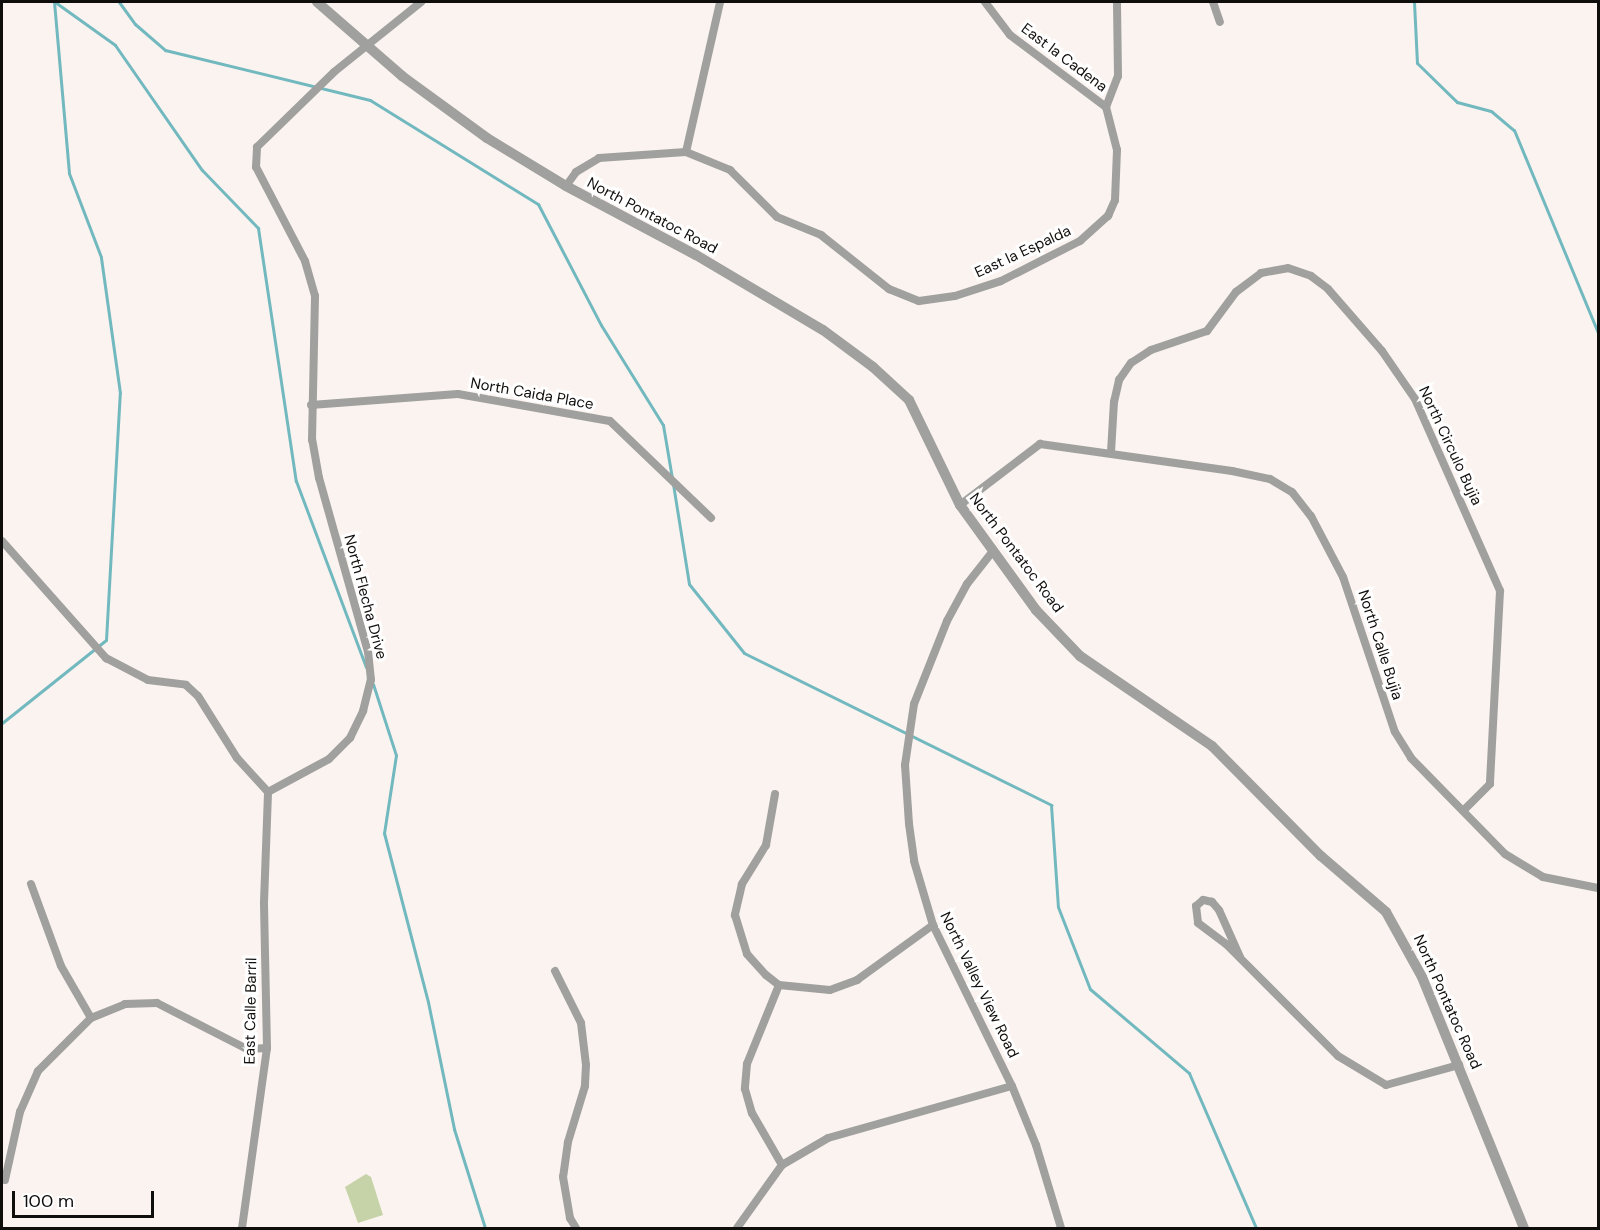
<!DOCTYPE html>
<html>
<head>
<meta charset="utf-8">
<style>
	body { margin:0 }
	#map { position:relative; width:1600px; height:1230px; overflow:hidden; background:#fbf3f0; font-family:"DM Sans",sans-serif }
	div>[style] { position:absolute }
	.green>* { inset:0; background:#c6d3a8 }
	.stream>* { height:3px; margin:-1.5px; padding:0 1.5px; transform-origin:1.5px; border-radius:1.5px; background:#72b9bf }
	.minor>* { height:8px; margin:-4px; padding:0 4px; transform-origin:4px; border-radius:4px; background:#a0a19e }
	.tertiary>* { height:10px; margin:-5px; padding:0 5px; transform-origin:5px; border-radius:5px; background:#a0a19e }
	span { translate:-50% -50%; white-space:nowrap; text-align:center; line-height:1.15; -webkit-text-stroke:6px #fff; paint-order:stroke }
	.street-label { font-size:15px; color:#100e0d }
	.frame { position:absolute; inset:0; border:3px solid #100e0d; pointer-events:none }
	.scale { position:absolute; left:12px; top:1191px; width:142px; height:27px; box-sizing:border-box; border:3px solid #100e0d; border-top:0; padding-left:8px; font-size:18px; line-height:21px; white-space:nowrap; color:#100e0d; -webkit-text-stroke:4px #fff; paint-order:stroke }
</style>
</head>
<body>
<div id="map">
	<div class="green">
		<div style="clip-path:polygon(366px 1174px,371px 1177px,383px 1215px,358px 1223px,345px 1187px)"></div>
	</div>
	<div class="stream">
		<div style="left:55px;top:2px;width:74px;rotate:35.6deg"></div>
		<div style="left:115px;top:45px;width:152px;rotate:55.2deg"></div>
		<div style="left:202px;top:170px;width:81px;rotate:46deg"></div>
		<div style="left:258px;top:228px;width:256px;rotate:81.5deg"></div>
		<div style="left:296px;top:481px;width:199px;rotate:69.4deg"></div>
		<div style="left:119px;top:2px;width:27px;rotate:54deg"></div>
		<div style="left:135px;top:24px;width:40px;rotate:41deg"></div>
		<div style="left:165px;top:50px;width:211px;rotate:13.7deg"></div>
		<div style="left:370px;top:100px;width:198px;rotate:31.8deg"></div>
		<div style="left:538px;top:204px;width:136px;rotate:62.5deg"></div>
		<div style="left:601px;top:325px;width:118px;rotate:58.2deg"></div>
		<div style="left:663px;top:425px;width:54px;rotate:80.4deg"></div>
		<div style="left:1414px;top:2px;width:61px;rotate:87.2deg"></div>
		<div style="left:1417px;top:63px;width:56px;rotate:44.3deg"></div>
		<div style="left:1457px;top:102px;width:35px;rotate:15deg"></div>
		<div style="left:1491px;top:111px;width:30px;rotate:40deg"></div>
		<div style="left:1514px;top:130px;width:220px;rotate:67.5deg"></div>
		<div style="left:673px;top:484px;width:101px;rotate:80.9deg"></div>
		<div style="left:689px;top:584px;width:88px;rotate:51.4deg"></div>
		<div style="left:744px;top:653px;width:343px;rotate:26.3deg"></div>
		<div style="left:1051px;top:805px;width:102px;rotate:86.1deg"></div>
		<div style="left:1058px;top:907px;width:88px;rotate:68.7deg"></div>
		<div style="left:1090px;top:989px;width:130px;rotate:40.3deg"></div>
		<div style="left:1189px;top:1073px;width:169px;rotate:66.6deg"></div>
		<div style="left:373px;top:684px;width:75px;rotate:72.1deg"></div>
		<div style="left:396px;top:755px;width:79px;rotate:98.7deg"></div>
		<div style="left:384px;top:833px;width:175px;rotate:75.4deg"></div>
		<div style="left:428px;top:1002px;width:130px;rotate:78.4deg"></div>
		<div style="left:454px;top:1129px;width:104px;rotate:72.6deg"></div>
		<div style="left:2px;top:723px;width:133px;rotate:-38.6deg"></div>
		<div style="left:106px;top:640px;width:247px;rotate:-86.8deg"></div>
		<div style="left:120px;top:393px;width:137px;rotate:-98deg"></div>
		<div style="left:101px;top:257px;width:90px;rotate:-110.9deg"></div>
		<div style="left:69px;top:173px;width:172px;rotate:-95deg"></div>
	</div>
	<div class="minor">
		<div style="left:985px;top:2px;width:41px;rotate:52.9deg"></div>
		<div style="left:1010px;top:35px;width:120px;rotate:36.9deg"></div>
		<div style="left:1213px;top:2px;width:21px;rotate:71deg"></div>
		<div style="left:686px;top:152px;width:154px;rotate:-77.2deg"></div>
		<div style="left:566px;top:186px;width:17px;rotate:-54deg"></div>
		<div style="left:576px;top:172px;width:27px;rotate:-31deg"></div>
		<div style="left:599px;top:158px;width:87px;rotate:-3.9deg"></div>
		<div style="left:686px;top:152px;width:48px;rotate:22.2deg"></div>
		<div style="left:730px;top:170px;width:66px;rotate:45deg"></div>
		<div style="left:777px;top:217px;width:48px;rotate:22.2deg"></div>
		<div style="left:821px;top:235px;width:87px;rotate:38.5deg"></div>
		<div style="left:889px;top:289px;width:32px;rotate:22deg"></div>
		<div style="left:919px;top:301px;width:36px;rotate:-8deg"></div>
		<div style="left:955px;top:296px;width:48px;rotate:-18.1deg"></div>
		<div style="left:1001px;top:281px;width:89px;rotate:-26.9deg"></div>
		<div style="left:1080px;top:241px;width:38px;rotate:-42deg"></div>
		<div style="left:1108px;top:216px;width:17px;rotate:-66deg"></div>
		<div style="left:1115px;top:200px;width:50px;rotate:-87.7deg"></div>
		<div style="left:1117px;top:150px;width:44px;rotate:-104.3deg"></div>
		<div style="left:1106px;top:107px;width:33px;rotate:-69deg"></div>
		<div style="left:1118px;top:76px;width:74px;rotate:-90.8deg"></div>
		<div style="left:311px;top:405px;width:147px;rotate:-4.3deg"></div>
		<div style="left:458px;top:394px;width:154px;rotate:10.1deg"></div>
		<div style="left:610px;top:421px;width:140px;rotate:43.8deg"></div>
		<div style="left:1111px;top:452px;width:50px;rotate:-86.6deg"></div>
		<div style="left:1114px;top:402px;width:23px;rotate:-77deg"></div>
		<div style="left:1119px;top:380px;width:21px;rotate:-55deg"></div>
		<div style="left:1131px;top:363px;width:24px;rotate:-33deg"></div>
		<div style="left:1151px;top:350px;width:59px;rotate:-18.7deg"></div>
		<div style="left:1207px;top:331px;width:49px;rotate:-53.4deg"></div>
		<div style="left:1236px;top:292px;width:31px;rotate:-37deg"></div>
		<div style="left:1261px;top:273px;width:27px;rotate:-10deg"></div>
		<div style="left:1288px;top:268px;width:24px;rotate:19deg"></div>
		<div style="left:1311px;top:276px;width:21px;rotate:37deg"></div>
		<div style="left:1328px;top:289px;width:82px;rotate:48.9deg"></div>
		<div style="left:1382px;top:351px;width:58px;rotate:55.5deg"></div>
		<div style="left:1415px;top:399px;width:210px;rotate:66.1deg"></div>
		<div style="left:1500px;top:591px;width:193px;rotate:93deg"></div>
		<div style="left:1490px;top:784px;width:37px;rotate:135deg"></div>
		<div style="left:960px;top:505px;width:101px;rotate:-37.3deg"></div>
		<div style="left:1040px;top:444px;width:194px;rotate:8deg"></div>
		<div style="left:1232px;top:471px;width:39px;rotate:12deg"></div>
		<div style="left:1270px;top:479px;width:26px;rotate:31deg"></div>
		<div style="left:1292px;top:492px;width:31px;rotate:52deg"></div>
		<div style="left:1311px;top:516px;width:69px;rotate:62.3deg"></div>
		<div style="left:1343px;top:577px;width:163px;rotate:71.5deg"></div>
		<div style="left:1395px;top:732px;width:31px;rotate:58deg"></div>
		<div style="left:1411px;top:758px;width:134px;rotate:45.6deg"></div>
		<div style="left:1505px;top:854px;width:44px;rotate:31.2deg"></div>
		<div style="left:1543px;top:877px;width:56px;rotate:11.3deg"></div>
		<div style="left:2px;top:541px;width:157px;rotate:48.4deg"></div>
		<div style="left:106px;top:658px;width:47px;rotate:27.6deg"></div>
		<div style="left:148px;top:680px;width:38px;rotate:7deg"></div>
		<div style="left:186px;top:685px;width:16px;rotate:43deg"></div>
		<div style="left:198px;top:696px;width:73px;rotate:57.8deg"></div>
		<div style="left:237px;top:758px;width:46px;rotate:47.6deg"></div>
		<div style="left:268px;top:792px;width:69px;rotate:-28.4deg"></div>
		<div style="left:329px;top:759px;width:30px;rotate:-45deg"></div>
		<div style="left:350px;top:738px;width:30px;rotate:-64deg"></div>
		<div style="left:363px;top:711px;width:32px;rotate:-76deg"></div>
		<div style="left:371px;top:680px;width:28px;rotate:-96deg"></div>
		<div style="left:368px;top:652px;width:181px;rotate:-105.7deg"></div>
		<div style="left:319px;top:478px;width:39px;rotate:-100deg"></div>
		<div style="left:312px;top:440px;width:144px;rotate:-88.8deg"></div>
		<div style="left:315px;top:296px;width:36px;rotate:-106deg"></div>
		<div style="left:305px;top:261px;width:106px;rotate:-117.5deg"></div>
		<div style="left:256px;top:167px;width:20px;rotate:-87deg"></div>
		<div style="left:257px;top:147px;width:107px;rotate:-44.2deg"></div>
		<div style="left:334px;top:72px;width:112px;rotate:-38.8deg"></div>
		<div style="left:993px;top:551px;width:42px;rotate:128.2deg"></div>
		<div style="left:967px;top:584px;width:42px;rotate:118.4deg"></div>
		<div style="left:947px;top:621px;width:89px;rotate:111.7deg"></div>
		<div style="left:914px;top:704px;width:62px;rotate:98.4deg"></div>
		<div style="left:905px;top:765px;width:59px;rotate:86.1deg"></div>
		<div style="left:909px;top:824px;width:37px;rotate:82deg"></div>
		<div style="left:914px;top:861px;width:67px;rotate:73.5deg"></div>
		<div style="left:933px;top:925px;width:179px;rotate:63.9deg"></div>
		<div style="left:1012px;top:1086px;width:64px;rotate:67.9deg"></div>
		<div style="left:1036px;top:1145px;width:87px;rotate:73.2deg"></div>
		<div style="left:775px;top:794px;width:52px;rotate:100deg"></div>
		<div style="left:766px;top:845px;width:46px;rotate:121.6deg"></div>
		<div style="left:742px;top:884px;width:32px;rotate:103deg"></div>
		<div style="left:735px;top:915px;width:41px;rotate:72.9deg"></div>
		<div style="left:747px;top:954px;width:28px;rotate:48deg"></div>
		<div style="left:766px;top:975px;width:16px;rotate:38deg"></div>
		<div style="left:779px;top:985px;width:51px;rotate:5.6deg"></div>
		<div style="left:830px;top:990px;width:29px;rotate:-20deg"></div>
		<div style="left:857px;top:980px;width:94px;rotate:-35.9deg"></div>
		<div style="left:31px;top:884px;width:87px;rotate:69.9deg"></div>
		<div style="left:61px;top:966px;width:60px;rotate:60deg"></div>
		<div style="left:1240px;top:957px;width:51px;rotate:-114.1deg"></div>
		<div style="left:1219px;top:910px;width:11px;rotate:-131deg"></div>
		<div style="left:1212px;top:902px;width:9px;rotate:-167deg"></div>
		<div style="left:1203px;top:900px;width:9px;rotate:139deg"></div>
		<div style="left:1196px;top:906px;width:17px;rotate:83deg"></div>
		<div style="left:1198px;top:923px;width:35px;rotate:37deg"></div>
		<div style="left:1226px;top:944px;width:158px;rotate:45deg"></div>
		<div style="left:1338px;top:1056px;width:56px;rotate:31.1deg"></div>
		<div style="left:1386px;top:1085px;width:76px;rotate:-15.3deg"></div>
		<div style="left:555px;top:971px;width:58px;rotate:63.4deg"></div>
		<div style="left:581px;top:1023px;width:42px;rotate:83.2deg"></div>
		<div style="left:586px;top:1065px;width:21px;rotate:93deg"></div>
		<div style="left:585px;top:1086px;width:59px;rotate:106.9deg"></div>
		<div style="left:568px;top:1142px;width:35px;rotate:98deg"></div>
		<div style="left:563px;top:1177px;width:42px;rotate:80.3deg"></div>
		<div style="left:570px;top:1218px;width:12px;rotate:59deg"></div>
		<div style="left:779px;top:985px;width:85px;rotate:112.1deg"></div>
		<div style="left:747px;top:1064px;width:25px;rotate:95deg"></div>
		<div style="left:745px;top:1089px;width:25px;rotate:74deg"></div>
		<div style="left:752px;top:1113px;width:60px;rotate:60deg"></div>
		<div style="left:5px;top:1180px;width:70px;rotate:-77.6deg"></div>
		<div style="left:20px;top:1112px;width:45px;rotate:-66.3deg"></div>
		<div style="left:38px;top:1071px;width:75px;rotate:-45deg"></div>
		<div style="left:91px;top:1018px;width:37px;rotate:-22deg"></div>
		<div style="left:125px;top:1004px;width:32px;rotate:-2deg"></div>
		<div style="left:157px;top:1003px;width:101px;rotate:27.1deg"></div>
		<div style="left:247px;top:1049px;width:20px;rotate:-3deg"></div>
		<div style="left:242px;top:1228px;width:182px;rotate:-82.1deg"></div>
		<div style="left:267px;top:1048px;width:146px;rotate:-91.2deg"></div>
		<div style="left:264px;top:902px;width:110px;rotate:-87.9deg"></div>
		<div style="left:737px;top:1228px;width:77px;rotate:-54.5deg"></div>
		<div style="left:782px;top:1165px;width:53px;rotate:-30.4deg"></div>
		<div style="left:828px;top:1138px;width:191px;rotate:-15.8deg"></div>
	</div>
	<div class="tertiary">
		<div style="left:317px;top:2px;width:113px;rotate:41deg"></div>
		<div style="left:402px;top:76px;width:105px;rotate:36.1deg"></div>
		<div style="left:487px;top:138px;width:92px;rotate:31.3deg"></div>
		<div style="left:566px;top:186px;width:147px;rotate:28deg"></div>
		<div style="left:696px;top:255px;width:147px;rotate:30.6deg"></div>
		<div style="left:823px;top:330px;width:62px;rotate:36.5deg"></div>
		<div style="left:873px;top:367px;width:49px;rotate:42.5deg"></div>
		<div style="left:909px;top:400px;width:117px;rotate:64.1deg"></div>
		<div style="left:960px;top:505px;width:130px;rotate:54.1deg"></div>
		<div style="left:1036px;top:610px;width:64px;rotate:46.3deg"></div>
		<div style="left:1080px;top:656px;width:160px;rotate:34.3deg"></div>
		<div style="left:1212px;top:746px;width:155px;rotate:45.3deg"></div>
		<div style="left:1321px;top:856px;width:86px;rotate:40.7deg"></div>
		<div style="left:1386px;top:912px;width:74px;rotate:61deg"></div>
		<div style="left:1422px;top:977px;width:271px;rotate:67.9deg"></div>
	</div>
	<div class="street-label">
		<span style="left:1064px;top:58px;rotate:37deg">East la Cadena</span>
		<span style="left:652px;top:216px;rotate:28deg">North Pontatoc Road</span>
		<span style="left:1023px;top:252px;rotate:-25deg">East la Espalda</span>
		<span style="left:532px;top:394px;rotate:10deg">North Caida Place</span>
		<span style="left:1450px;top:446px;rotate:65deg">North Circulo Bujia</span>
		<span style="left:1016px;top:553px;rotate:53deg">North Pontatoc Road</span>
		<span style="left:365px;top:597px;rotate:75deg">North Flecha Drive</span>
		<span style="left:1380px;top:645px;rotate:72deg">North Calle Bujia</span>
		<span style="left:979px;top:985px;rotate:64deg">North Valley View Road</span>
		<span style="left:1447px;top:1002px;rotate:66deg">North Pontatoc Road</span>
		<span style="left:251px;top:1011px;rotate:-89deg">East Calle Barril</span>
	</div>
	<div class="frame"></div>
	<div class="scale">100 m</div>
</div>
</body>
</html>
